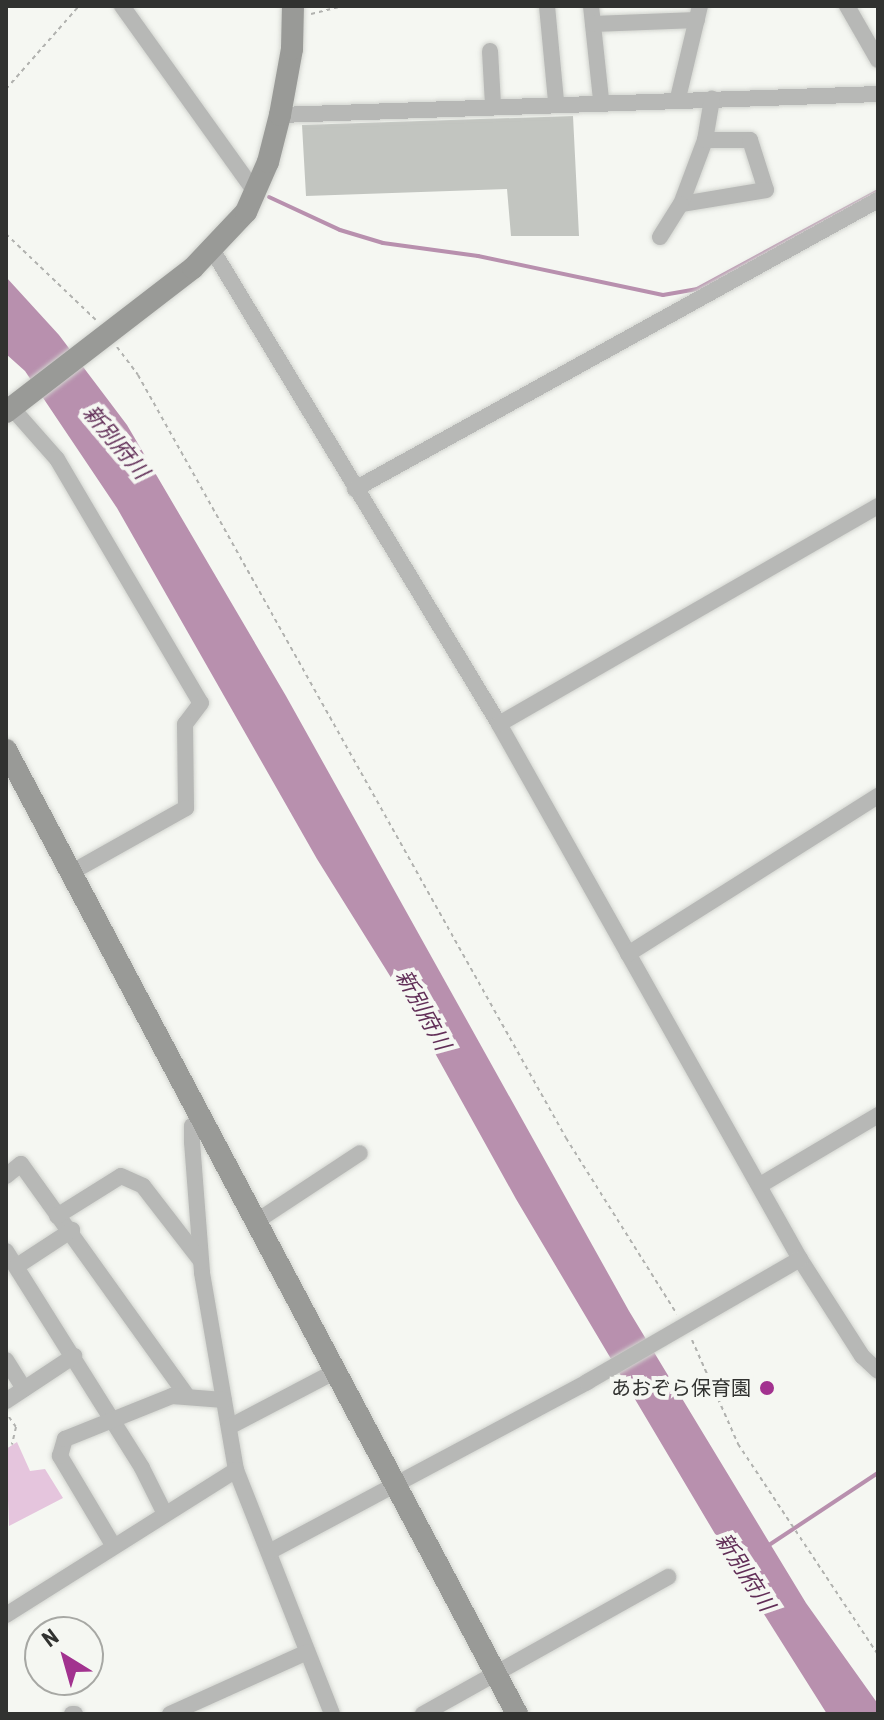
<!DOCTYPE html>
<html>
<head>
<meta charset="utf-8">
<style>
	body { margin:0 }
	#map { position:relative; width:884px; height:1720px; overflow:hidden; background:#f5f7f2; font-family:"Roboto Condensed","Noto Sans JP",sans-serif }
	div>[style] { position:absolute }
	.green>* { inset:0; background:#e5c5dd }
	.water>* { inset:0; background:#b890ae }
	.stream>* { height:4px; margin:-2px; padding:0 2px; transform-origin:2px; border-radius:2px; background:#b890ae }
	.building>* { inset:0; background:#c2c5c0 }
	.path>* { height:2px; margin-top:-1px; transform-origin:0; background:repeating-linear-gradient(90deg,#b1b2af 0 4px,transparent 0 8px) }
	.roads { filter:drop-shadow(0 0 2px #d2d4cf) drop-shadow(0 0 2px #d2d4cf) }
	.street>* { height:16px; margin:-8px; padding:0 8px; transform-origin:8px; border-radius:8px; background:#b7b8b6 }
	.secondary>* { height:22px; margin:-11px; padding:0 11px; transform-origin:11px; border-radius:11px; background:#999a97 }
	.dots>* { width:22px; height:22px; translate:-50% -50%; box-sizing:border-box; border:4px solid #f5f7f2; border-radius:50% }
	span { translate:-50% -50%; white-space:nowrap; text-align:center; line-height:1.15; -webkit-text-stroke:8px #f5f7f2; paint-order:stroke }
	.poi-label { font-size:20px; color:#313230 }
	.right { translate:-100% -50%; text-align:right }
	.water-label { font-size:22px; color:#612e57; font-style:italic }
	.frame { position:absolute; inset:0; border:8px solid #313230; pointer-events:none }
	.north { position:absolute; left:24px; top:1616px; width:80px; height:80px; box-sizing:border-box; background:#f5f7f2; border:2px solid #a7a8a4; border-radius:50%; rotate:323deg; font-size:22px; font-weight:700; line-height:32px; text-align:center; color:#313230 }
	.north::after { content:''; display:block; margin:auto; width:28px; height:36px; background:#a2328f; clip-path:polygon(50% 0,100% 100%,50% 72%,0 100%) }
</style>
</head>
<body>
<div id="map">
	<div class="green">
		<div style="clip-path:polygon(17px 1442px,30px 1471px,45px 1469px,63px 1498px,9px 1526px,6px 1449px)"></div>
	</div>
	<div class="water">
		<div style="clip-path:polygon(6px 277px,59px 335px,127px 425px,286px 696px,629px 1311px,806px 1603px,878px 1704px,878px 1714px,827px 1714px,743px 1581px,516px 1199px,410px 1008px,317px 859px,117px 508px,25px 371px,6px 354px)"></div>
	</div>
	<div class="stream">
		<div style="left:269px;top:197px;width:78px;rotate:24.9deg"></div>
		<div style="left:340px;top:230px;width:45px;rotate:16.8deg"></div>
		<div style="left:383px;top:243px;width:96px;rotate:7.8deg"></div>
		<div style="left:478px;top:256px;width:189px;rotate:11.9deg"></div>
		<div style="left:663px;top:295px;width:35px;rotate:-10deg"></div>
		<div style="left:697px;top:289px;width:206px;rotate:-28.4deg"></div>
		<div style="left:766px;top:1547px;width:134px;rotate:-33.5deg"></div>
	</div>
	<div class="building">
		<div style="clip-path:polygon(573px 116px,579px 236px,511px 236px,507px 189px,306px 196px,302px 125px)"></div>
	</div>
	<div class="path">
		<div style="left:311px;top:14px;width:33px;rotate:-14deg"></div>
		<div style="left:6px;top:89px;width:111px;rotate:-48.7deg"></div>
		<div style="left:6px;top:234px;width:124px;rotate:43.7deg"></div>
		<div style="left:117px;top:347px;width:35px;rotate:53deg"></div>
		<div style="left:138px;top:375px;width:875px;rotate:60.71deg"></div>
		<div style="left:566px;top:1138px;width:208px;rotate:57.8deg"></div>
		<div style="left:692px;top:1340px;width:114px;rotate:66.1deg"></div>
		<div style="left:738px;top:1444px;width:253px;rotate:56.4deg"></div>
		<div style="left:9px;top:1417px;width:12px;rotate:55deg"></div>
		<div style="left:16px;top:1427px;width:18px;rotate:103deg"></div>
	</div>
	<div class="roads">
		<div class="street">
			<div style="left:122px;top:6px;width:230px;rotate:54.4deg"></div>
			<div style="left:547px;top:6px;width:96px;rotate:84.6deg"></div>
			<div style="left:591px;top:6px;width:95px;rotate:83.9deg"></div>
			<div style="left:847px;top:6px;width:62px;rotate:60.1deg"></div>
			<div style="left:593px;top:24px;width:104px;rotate:-2.2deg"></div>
			<div style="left:490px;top:51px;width:53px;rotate:86.8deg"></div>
			<div style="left:678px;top:98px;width:95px;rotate:-76.6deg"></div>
			<div style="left:280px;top:115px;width:598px;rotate:-2.01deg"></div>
			<div style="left:705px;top:140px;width:45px"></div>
			<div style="left:750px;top:140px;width:52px;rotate:72.3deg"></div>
			<div style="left:766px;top:190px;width:86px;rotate:170.6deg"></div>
			<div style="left:681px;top:204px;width:68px;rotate:-69.4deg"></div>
			<div style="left:705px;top:140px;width:42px;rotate:-80.3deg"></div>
			<div style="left:660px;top:237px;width:39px;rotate:-58deg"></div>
			<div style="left:213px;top:251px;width:553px;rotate:58.84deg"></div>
			<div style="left:499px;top:724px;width:614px;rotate:60.64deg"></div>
			<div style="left:800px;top:1259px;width:115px;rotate:57.4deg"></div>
			<div style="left:862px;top:1356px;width:22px;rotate:43deg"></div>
			<div style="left:12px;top:408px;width:68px;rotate:48.6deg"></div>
			<div style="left:57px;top:459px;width:283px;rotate:59.5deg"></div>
			<div style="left:201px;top:703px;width:26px;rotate:127deg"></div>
			<div style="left:185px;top:724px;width:84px;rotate:89.3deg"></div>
			<div style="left:186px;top:808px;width:131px;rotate:150.7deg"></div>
			<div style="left:355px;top:489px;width:598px;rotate:-28.92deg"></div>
			<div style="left:499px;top:724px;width:437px;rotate:-29.9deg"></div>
			<div style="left:628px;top:954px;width:296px;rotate:-32.3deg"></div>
			<div style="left:200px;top:1121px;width:9px;rotate:148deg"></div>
			<div style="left:192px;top:1126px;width:16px;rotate:90deg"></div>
			<div style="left:192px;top:1142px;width:131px;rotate:85.6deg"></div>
			<div style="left:202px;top:1273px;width:200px;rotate:80.2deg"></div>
			<div style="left:236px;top:1470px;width:262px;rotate:68.5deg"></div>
			<div style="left:6px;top:1176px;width:19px;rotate:-39deg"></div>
			<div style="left:21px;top:1164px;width:285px;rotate:54.4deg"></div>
			<div style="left:762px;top:1184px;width:135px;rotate:-30.7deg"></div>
			<div style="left:57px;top:1216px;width:75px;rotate:-32deg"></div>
			<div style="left:121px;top:1176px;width:24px;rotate:24deg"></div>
			<div style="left:143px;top:1186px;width:95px;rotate:52.3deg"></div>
			<div style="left:257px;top:1221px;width:123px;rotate:-33.4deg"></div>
			<div style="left:6px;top:1251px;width:256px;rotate:57.9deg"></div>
			<div style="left:142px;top:1468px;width:49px;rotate:63.4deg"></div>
			<div style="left:17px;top:1266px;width:66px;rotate:-33.2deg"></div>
			<div style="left:6px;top:1360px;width:34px;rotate:58deg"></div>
			<div style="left:6px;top:1401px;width:82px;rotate:-33.5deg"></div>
			<div style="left:229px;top:1427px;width:121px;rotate:-27.6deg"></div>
			<div style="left:113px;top:1545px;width:104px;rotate:-120.8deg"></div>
			<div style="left:60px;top:1456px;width:18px;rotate:-74deg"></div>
			<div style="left:65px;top:1439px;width:115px;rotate:-21.9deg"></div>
			<div style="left:172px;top:1396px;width:52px;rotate:4.4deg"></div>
			<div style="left:269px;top:1552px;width:361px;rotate:-28.1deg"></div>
			<div style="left:587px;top:1382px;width:246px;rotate:-30deg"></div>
			<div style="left:6px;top:1615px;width:272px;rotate:-32.2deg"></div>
			<div style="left:72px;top:1714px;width:3px"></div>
			<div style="left:170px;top:1714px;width:150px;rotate:-24.3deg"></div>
			<div style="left:423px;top:1714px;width:281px;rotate:-29.2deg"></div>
		</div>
		<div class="secondary">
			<div style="left:6px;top:412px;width:236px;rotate:-37.6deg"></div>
			<div style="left:193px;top:268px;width:77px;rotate:-46.6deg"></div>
			<div style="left:246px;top:212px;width:55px;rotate:-66.3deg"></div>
			<div style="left:268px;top:162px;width:49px;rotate:-75.7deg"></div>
			<div style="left:280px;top:115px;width:67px;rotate:-79.7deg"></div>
			<div style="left:292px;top:49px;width:43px;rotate:-88.7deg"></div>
			<div style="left:6px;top:750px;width:1091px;rotate:62.07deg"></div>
		</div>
	</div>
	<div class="dots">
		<div style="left:767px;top:1388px;background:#a2328f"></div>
	</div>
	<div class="poi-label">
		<span class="right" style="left:751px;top:1388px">あおぞら保育園</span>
	</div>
	<div class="water-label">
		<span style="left:116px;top:442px;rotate:50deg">新別府川</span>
		<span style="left:423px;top:1010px;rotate:61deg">新別府川</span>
		<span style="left:745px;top:1572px;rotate:57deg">新別府川</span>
	</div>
	<div class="frame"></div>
	<div class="north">N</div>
</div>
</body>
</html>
